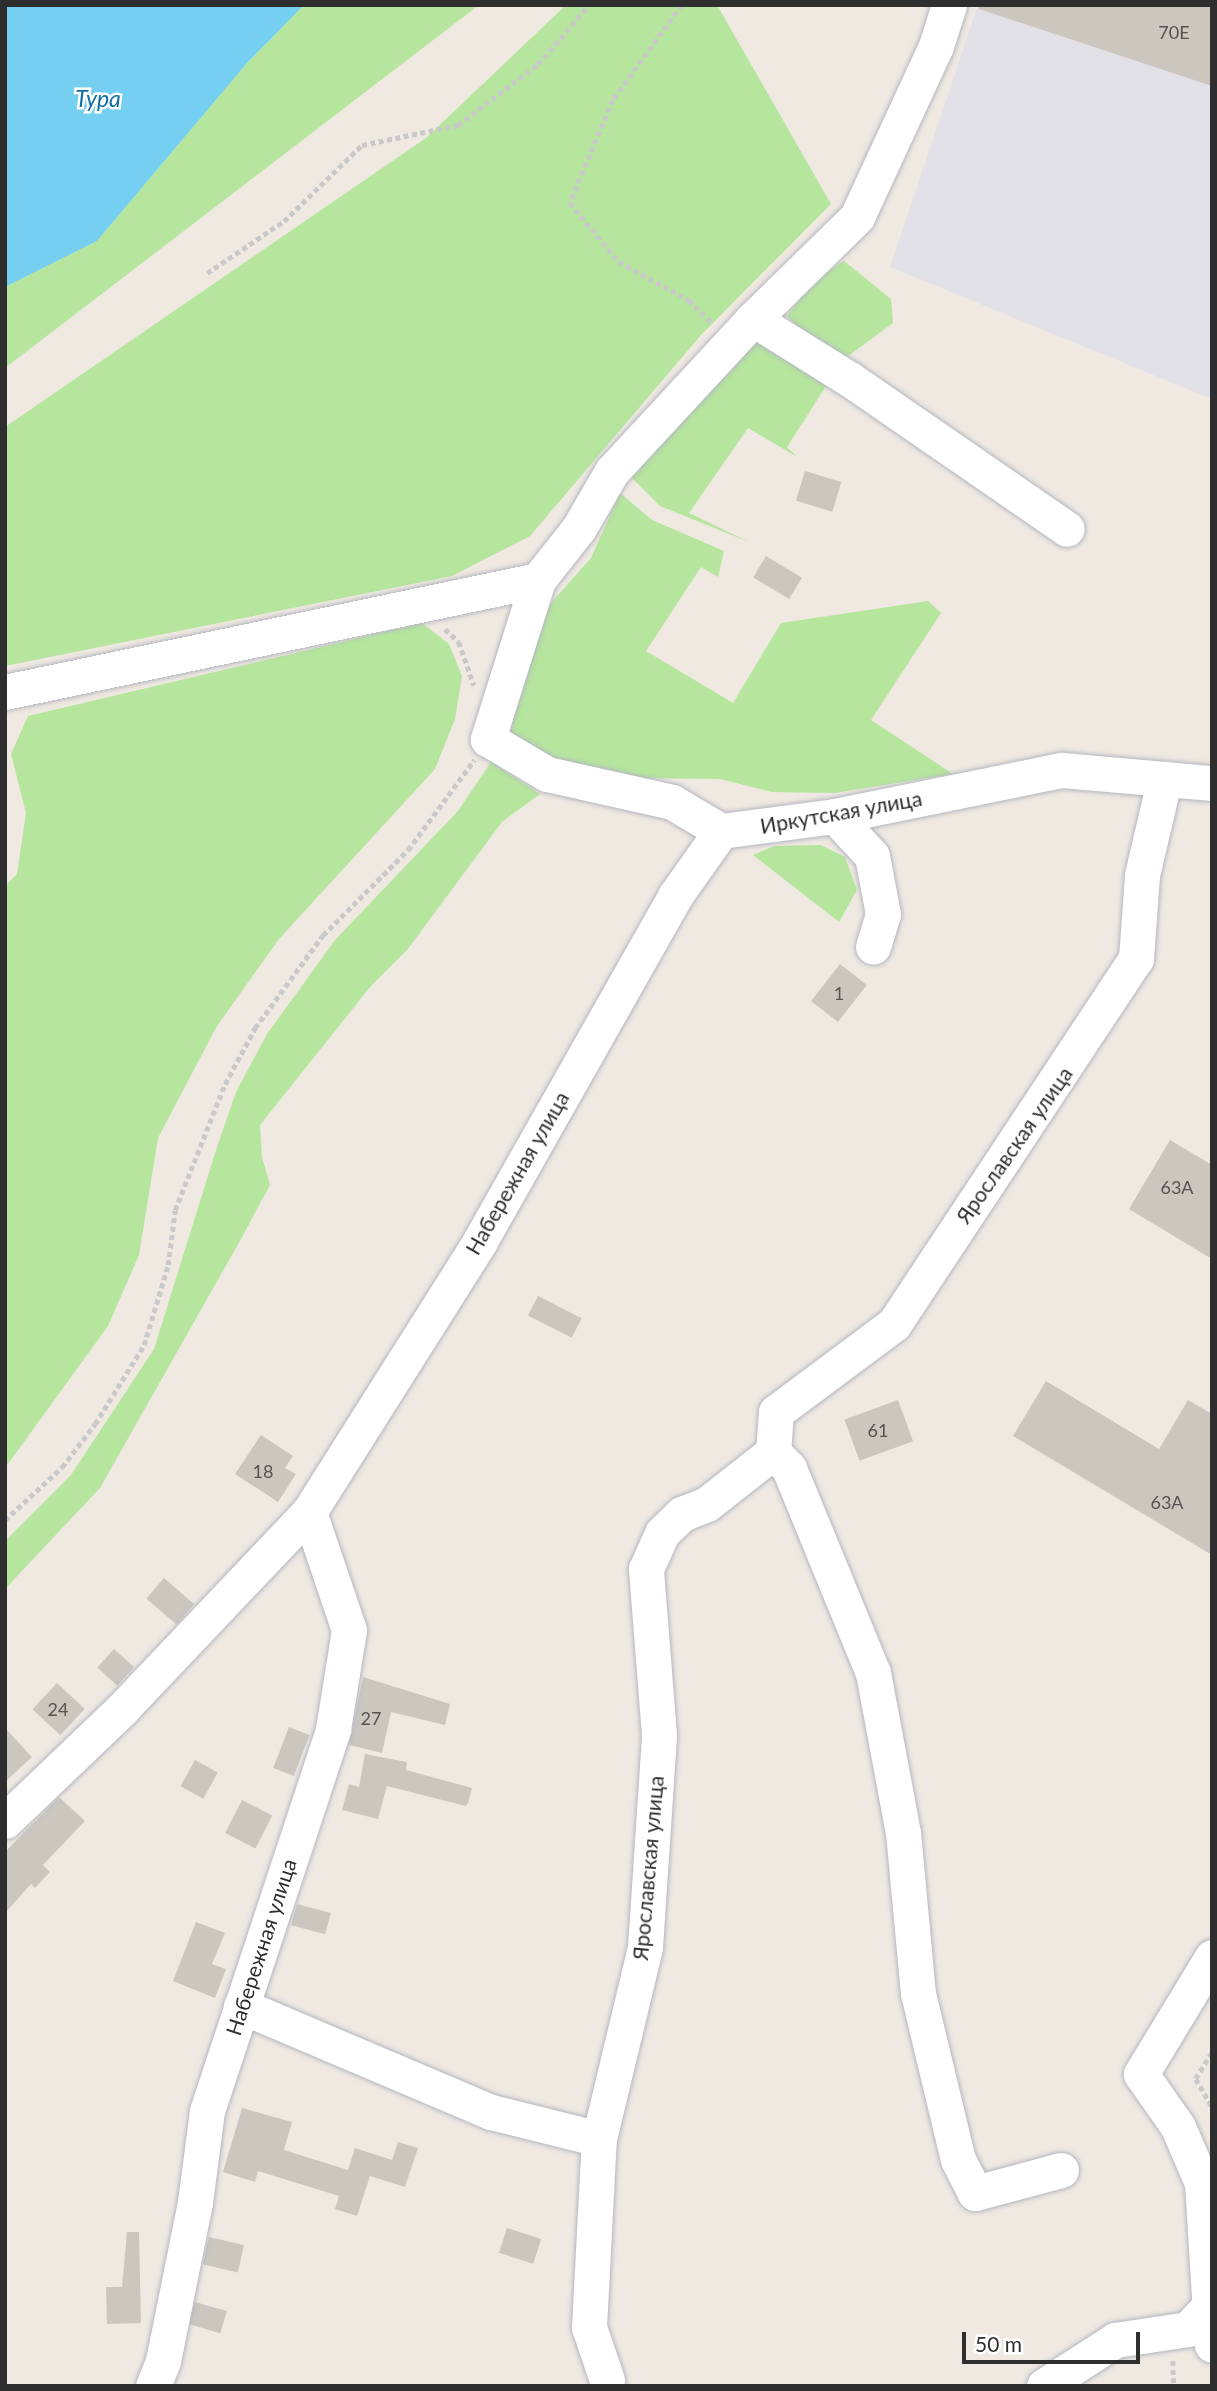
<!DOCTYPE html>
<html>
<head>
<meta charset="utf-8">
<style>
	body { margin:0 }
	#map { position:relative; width:1217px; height:2391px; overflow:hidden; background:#efe9e1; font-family:Lato,sans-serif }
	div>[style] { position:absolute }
	.industrial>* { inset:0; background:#e3e1e8 }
	.green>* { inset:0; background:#b6e59e }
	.water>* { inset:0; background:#75cff0 }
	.building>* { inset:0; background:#cbc7bf; transform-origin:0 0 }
	.path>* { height:4.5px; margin-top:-2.25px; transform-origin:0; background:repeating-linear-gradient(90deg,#c9c9c9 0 5px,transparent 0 8.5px) }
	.roads { filter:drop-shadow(0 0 2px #b4b7c1) drop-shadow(0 0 2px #b4b7c1) }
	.minor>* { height:35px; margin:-17.5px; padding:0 17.5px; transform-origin:17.5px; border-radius:17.5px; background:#fff }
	span { translate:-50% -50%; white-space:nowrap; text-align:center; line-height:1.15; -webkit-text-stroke:5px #fff; paint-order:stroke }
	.number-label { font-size:18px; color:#555452 }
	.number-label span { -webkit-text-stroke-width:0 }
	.street-label { font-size:21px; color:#2e2e2e }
	.water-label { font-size:23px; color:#0d6fa3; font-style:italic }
	.frame { position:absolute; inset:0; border:7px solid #2e2e2e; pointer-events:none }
	.scale { position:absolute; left:962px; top:2332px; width:178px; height:32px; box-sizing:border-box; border:4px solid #2e2e2e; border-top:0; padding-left:9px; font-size:21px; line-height:24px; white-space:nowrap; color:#2e2e2e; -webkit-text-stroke:5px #fff; paint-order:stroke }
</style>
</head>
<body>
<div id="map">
	<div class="industrial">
		<div style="clip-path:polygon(978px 5px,1212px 5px,1212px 399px,890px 267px)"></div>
	</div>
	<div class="green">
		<div style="clip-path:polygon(304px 5px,479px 5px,5px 368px,5px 287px,97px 241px,247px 63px)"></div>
		<div style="clip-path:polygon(566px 5px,717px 5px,831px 204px,701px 335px,530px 536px,452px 576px,5px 666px,5px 427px,426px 138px)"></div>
		<div style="clip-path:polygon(844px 261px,891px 299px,893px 323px,844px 359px,812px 341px,787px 316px,815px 279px)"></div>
		<div style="clip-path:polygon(756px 333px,830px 380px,787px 447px,797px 457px,748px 428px,689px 513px,749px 542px,660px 506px,631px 477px,629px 465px)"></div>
		<div style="clip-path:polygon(620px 493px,652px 520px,724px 551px,718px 577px,701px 567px,646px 651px,733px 703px,781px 623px,928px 601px,941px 613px,871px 720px,953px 774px,834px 793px,772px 792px,720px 779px,614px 778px,544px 754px,510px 736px,519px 681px,551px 603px,591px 558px)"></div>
		<div style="clip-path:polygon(422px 623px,449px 644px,462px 676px,455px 719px,435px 769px,279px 939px,217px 1026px,158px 1138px,139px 1255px,108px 1326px,5px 1468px,5px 886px,17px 874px,26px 813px,11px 754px,28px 716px)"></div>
		<div style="clip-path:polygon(491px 762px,540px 794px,502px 822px,407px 950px,370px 987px,260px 1125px,262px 1157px,270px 1185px,241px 1239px,100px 1488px,5px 1589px,5px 1541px,71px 1475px,154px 1349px,217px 1147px,236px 1092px,267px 1034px,335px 940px,458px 811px)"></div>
		<div style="clip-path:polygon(821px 845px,845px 857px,857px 890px,839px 922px,753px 855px,774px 846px)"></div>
	</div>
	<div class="water">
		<div style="clip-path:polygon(5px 5px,304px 5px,247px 63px,97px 241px,5px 287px)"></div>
	</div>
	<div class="building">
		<div style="clip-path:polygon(979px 5px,1212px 5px,1212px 86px,979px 9px)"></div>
		<div style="left:805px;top:471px;width:38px;height:31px;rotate:17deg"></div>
		<div style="left:766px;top:556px;width:42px;height:25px;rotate:31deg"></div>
		<div style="left:840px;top:964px;width:34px;height:47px;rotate:38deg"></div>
		<div style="clip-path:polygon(1170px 1140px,1212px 1165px,1212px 1259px,1129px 1209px)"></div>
		<div style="left:538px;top:1296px;width:49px;height:22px;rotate:27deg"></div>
		<div style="clip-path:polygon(1046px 1381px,1159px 1449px,1188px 1400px,1212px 1414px,1212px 1555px,1013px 1436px)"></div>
		<div style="left:898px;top:1400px;width:44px;height:57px;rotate:70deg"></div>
		<div style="clip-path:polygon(261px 1435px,293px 1456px,285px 1468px,296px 1474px,278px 1502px,235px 1474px)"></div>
		<div style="left:164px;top:1578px;width:40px;height:27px;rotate:41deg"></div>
		<div style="left:114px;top:1649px;width:27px;height:25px;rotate:42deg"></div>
		<div style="clip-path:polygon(363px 1677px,450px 1704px,445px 1725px,391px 1712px,382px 1753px,349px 1745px)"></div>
		<div style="left:57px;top:1683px;width:38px;height:36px;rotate:43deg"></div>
		<div style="left:289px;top:1727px;width:22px;height:44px;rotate:21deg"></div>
		<div style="clip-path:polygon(5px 1728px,32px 1757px,5px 1782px)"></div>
		<div style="clip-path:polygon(365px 1754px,407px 1762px,406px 1770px,472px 1788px,468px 1803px,466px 1806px,387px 1786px,378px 1819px,342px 1810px,349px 1784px,359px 1787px)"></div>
		<div style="left:195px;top:1760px;width:26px;height:30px;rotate:29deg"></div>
		<div style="clip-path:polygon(59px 1797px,85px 1821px,43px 1865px,50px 1872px,35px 1888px,31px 1884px,5px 1913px,5px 1852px)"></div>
		<div style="left:242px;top:1800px;width:34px;height:37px;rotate:27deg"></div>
		<div style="left:297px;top:1904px;width:35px;height:22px;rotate:15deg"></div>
		<div style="clip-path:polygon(196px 1922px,225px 1933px,212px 1964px,226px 1969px,215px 1998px,173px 1981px)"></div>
		<div style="clip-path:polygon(242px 2108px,292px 2122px,284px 2150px,348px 2170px,355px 2148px,392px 2160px,398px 2142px,418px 2148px,405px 2187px,370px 2176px,357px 2216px,335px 2209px,339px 2196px,258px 2171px,255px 2182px,223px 2172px)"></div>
		<div style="left:507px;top:2228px;width:36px;height:26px;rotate:18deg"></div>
		<div style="clip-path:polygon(127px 2232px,139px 2232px,141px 2323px,107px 2324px,106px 2287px,122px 2287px)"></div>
		<div style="left:209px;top:2237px;width:36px;height:28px;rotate:13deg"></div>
		<div style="left:195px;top:2302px;width:33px;height:23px;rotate:16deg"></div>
	</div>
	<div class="path">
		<div style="left:682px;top:5px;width:117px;rotate:126deg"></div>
		<div style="left:613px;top:100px;width:112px;rotate:112.7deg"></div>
		<div style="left:570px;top:203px;width:77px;rotate:50.3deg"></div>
		<div style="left:619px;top:262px;width:80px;rotate:28.5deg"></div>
		<div style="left:689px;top:300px;width:34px;rotate:45deg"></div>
		<div style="left:207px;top:273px;width:93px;rotate:-34deg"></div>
		<div style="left:284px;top:221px;width:109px;rotate:-44.3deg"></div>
		<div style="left:362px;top:145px;width:98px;rotate:-11.8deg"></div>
		<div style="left:458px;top:125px;width:101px;rotate:-37.3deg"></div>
		<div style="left:538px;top:64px;width:78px;rotate:-49.2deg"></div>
		<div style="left:445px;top:629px;width:19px;rotate:43deg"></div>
		<div style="left:459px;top:642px;width:46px;rotate:70.8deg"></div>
		<div style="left:5px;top:1520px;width:78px;rotate:-42.9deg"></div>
		<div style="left:62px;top:1467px;width:54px;rotate:-52.5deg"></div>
		<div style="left:95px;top:1424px;width:93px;rotate:-58.2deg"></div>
		<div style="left:144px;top:1345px;width:84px;rotate:-73.3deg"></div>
		<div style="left:168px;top:1265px;width:55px;rotate:-82.7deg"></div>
		<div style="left:175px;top:1210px;width:136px;rotate:-68.4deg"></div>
		<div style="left:225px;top:1084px;width:64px;rotate:-61.8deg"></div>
		<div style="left:255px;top:1028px;width:115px;rotate:-53.8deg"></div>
		<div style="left:323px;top:935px;width:120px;rotate:-45deg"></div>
		<div style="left:408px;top:850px;width:112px;rotate:-53.7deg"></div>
		<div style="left:1212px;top:2053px;width:31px;rotate:122deg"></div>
		<div style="left:1196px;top:2079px;width:32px;rotate:60deg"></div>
		<div style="left:1173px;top:2361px;width:25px;rotate:88deg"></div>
	</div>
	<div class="roads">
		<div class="minor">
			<div style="left:949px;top:5px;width:43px;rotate:107.6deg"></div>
			<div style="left:936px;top:46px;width:188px;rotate:114.8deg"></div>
			<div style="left:857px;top:217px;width:146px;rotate:135.6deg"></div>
			<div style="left:753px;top:319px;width:207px;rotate:132.8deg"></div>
			<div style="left:612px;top:471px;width:66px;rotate:120.1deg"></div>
			<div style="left:579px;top:528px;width:66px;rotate:128.3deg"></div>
			<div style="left:538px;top:580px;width:167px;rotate:107.5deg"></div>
			<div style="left:488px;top:739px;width:69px;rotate:30.7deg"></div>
			<div style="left:547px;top:774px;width:128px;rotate:12.6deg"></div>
			<div style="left:672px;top:802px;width:57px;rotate:30.6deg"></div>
			<div style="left:721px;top:831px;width:115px;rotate:-7.5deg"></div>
			<div style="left:835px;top:816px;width:232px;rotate:-11.5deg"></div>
			<div style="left:1062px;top:770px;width:151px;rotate:5deg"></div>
			<div style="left:753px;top:319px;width:115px;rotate:31.9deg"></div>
			<div style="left:851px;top:380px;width:262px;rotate:34.6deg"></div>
			<div style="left:5px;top:692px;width:545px;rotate:-11.87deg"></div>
			<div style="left:835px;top:816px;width:54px;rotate:47.2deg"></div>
			<div style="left:872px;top:856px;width:59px;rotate:79.3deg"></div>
			<div style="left:883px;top:914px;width:34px;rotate:107deg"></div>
			<div style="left:5px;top:1821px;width:162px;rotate:-43.7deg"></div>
			<div style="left:122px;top:1709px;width:272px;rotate:-46.5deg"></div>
			<div style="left:309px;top:1512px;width:320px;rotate:-57.7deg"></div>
			<div style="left:480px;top:1241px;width:396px;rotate:-60.5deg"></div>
			<div style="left:675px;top:896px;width:80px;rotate:-54.7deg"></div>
			<div style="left:1212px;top:1957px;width:137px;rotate:121.3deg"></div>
			<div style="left:1141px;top:2074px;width:65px;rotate:55.1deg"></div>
			<div style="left:1178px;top:2127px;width:61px;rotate:66.8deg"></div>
			<div style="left:1202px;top:2183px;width:162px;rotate:86.5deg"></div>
			<div style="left:241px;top:2006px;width:272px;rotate:23deg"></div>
			<div style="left:491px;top:2112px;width:111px;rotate:14deg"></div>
			<div style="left:1061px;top:2170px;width:89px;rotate:165deg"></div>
			<div style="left:975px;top:2193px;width:37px;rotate:-117deg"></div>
			<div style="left:958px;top:2160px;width:171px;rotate:-103.5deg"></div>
			<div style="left:918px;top:1994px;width:162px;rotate:-95.3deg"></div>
			<div style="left:903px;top:1833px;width:163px;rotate:-100.6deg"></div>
			<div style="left:873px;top:1673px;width:222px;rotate:-112.3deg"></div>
			<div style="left:789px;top:1468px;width:23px;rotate:-135deg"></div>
			<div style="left:773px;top:1452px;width:40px;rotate:-85.7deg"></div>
			<div style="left:776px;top:1412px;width:147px;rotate:-36.7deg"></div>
			<div style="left:894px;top:1324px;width:438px;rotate:-56.5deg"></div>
			<div style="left:1136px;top:959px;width:84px;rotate:-85.9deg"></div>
			<div style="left:1142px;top:875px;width:97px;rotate:-76.8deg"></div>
			<div style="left:607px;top:2380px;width:56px;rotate:-108.8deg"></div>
			<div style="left:589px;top:2327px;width:188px;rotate:-87deg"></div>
			<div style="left:599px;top:2139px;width:197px;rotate:-76.5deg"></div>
			<div style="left:645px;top:1947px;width:212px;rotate:-86.2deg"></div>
			<div style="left:659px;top:1735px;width:167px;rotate:-94.5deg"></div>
			<div style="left:646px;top:1569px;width:39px;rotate:-66deg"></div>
			<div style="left:662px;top:1533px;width:28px;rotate:-44deg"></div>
			<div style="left:682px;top:1514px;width:27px;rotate:-22deg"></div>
			<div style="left:707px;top:1504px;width:84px;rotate:-38.2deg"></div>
			<div style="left:153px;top:2386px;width:27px;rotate:-68deg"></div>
			<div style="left:163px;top:2361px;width:162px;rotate:-78.6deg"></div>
			<div style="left:195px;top:2202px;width:92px;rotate:-82.5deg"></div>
			<div style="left:207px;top:2111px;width:402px;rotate:-71.7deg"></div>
			<div style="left:333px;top:1729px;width:100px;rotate:-80.8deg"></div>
			<div style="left:349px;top:1630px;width:125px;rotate:-108.7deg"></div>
			<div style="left:1044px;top:2386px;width:85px;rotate:-32.9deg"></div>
			<div style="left:1115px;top:2340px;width:74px;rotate:-8.6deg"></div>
			<div style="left:1188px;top:2329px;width:35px;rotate:-47deg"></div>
		</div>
	</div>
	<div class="number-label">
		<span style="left:1174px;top:32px">70Е</span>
		<span style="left:839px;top:993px">1</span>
		<span style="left:1177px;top:1187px">63А</span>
		<span style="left:878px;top:1430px">61</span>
		<span style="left:263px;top:1471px">18</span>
		<span style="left:1167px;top:1502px">63А</span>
		<span style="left:58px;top:1709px">24</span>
		<span style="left:371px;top:1718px">27</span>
	</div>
	<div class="street-label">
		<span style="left:841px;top:812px;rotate:-10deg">Иркутская улица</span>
		<span style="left:1014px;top:1145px;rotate:-55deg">Ярославская улица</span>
		<span style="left:517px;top:1173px;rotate:-60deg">Набережная улица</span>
		<span style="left:648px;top:1868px;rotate:-85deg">Ярославская улица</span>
		<span style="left:261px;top:1947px;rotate:-72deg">Набережная улица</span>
	</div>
	<div class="water-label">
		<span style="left:98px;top:98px">Тура</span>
	</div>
	<div class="frame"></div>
	<div class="scale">50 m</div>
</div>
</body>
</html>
